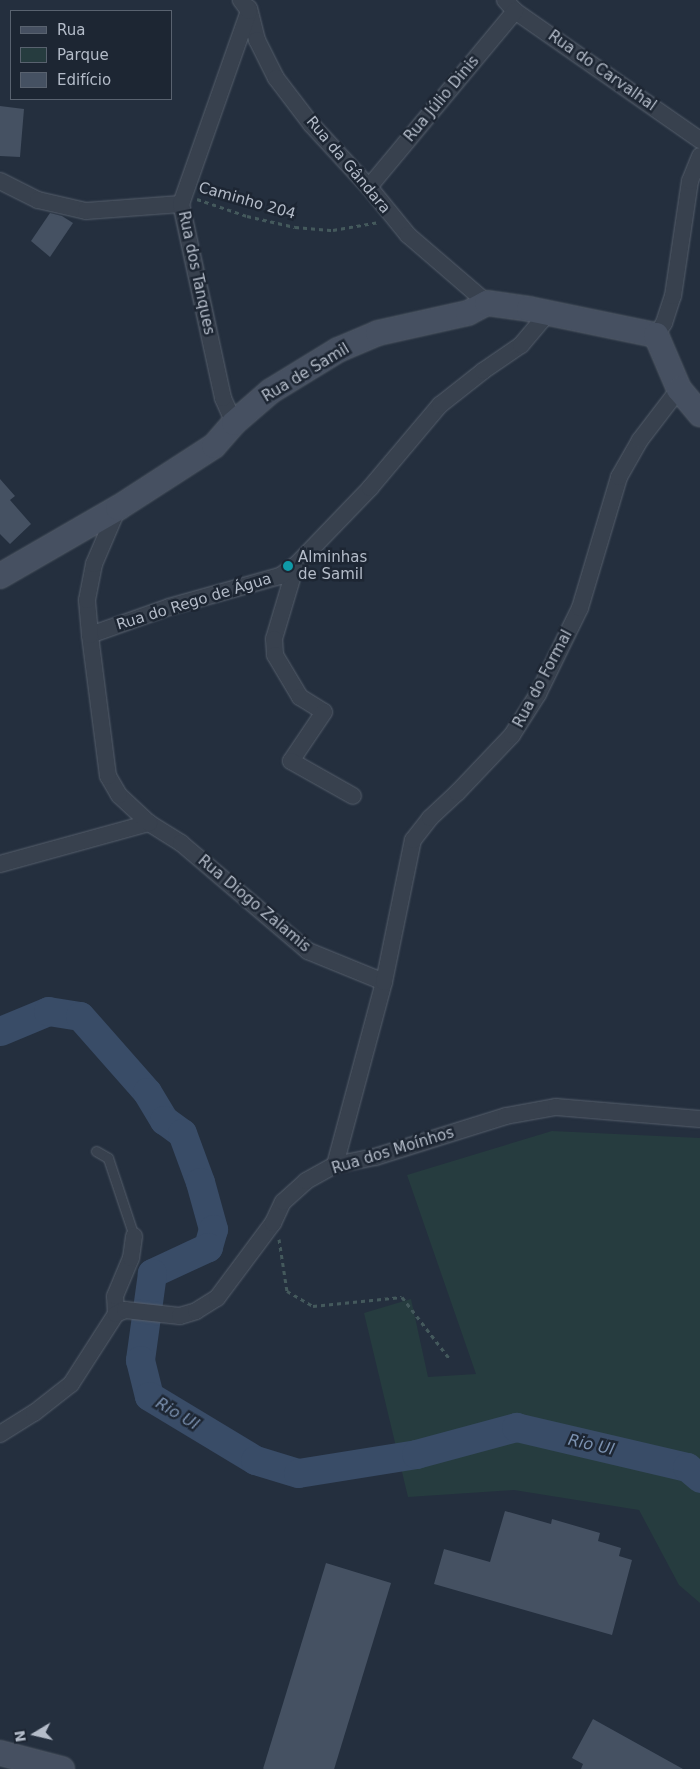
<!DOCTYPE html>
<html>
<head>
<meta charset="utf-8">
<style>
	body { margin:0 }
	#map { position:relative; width:700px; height:1769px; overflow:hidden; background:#242f3e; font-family:"DejaVu Sans",sans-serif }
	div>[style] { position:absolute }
	.green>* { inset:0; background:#263c3f }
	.river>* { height:29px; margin:-14.5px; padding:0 14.5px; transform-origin:14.5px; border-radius:14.5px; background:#394c67 }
	.building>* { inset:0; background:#455162; transform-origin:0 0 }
	.path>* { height:3px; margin-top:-1.5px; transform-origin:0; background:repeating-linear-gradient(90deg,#44595c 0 4px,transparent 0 8px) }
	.roads { filter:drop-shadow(0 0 1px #565f6c) drop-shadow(0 0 1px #565f6c) }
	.lane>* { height:9px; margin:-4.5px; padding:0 4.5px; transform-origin:4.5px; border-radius:4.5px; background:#38414e }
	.street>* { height:16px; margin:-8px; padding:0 8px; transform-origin:8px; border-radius:8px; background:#38414e }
	.secondary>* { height:24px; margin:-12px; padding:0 12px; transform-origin:12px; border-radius:12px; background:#465061 }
	.dots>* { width:14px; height:14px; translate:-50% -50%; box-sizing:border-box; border:2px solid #1d2633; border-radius:50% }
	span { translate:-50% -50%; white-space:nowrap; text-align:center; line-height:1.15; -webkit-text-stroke:5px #1d2633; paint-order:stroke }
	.street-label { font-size:15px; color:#b4bcc9 }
	.poi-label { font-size:15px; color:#b4bcc9 }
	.left { translate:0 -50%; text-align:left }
	.water-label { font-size:16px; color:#7c92b1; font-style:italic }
	.legend { position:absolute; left:10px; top:10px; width:162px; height:90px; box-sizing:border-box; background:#1d2633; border:1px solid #59626f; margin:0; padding:6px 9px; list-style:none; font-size:15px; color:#b4bcc9 }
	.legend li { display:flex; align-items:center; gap:10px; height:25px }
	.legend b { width:25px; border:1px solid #59626f }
	.north { position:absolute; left:10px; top:1709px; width:50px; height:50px; -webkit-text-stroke:4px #1d2633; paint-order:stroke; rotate:261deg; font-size:14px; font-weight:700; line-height:20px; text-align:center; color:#b4bcc9 }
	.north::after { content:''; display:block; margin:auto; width:18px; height:22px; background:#b4bcc9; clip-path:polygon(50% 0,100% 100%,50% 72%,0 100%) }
</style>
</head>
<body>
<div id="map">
	<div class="green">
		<div style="clip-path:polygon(552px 1131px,700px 1138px,700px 1603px,679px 1585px,639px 1510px,514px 1490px,408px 1497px,364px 1313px,411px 1299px,428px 1377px,476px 1374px,407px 1175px)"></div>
	</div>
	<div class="river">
		<div style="left:0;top:1031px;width:52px;rotate:-22.6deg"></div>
		<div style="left:48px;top:1011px;width:32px;rotate:9deg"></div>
		<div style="left:80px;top:1016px;width:101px;rotate:48.6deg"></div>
		<div style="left:147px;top:1092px;width:33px;rotate:59deg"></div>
		<div style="left:164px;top:1120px;width:22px;rotate:36deg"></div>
		<div style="left:182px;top:1133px;width:52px;rotate:69.8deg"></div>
		<div style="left:200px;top:1182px;width:49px;rotate:74.5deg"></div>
		<div style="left:213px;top:1229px;width:19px;rotate:106deg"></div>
		<div style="left:208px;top:1247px;width:62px;rotate:155.1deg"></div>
		<div style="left:152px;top:1273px;width:88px;rotate:97.9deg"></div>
		<div style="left:140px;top:1360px;width:37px;rotate:76deg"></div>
		<div style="left:149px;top:1396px;width:124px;rotate:31.1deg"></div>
		<div style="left:255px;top:1460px;width:45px;rotate:16.8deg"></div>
		<div style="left:298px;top:1473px;width:120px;rotate:-9.1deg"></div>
		<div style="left:416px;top:1454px;width:104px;rotate:-15.1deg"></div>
		<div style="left:516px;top:1427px;width:176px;rotate:13.2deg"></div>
		<div style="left:687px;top:1467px;width:17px;rotate:40deg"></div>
	</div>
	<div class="building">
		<div style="clip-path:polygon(0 106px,24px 109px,20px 157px,0 156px)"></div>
		<div style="clip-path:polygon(50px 213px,62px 216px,73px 223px,50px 257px,31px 241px)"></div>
		<div style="clip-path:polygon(0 479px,15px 496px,10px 500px,31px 524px,10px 544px,0 534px)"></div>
		<div style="clip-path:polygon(505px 1511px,551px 1524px,552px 1519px,600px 1533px,598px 1541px,621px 1548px,619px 1556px,632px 1560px,612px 1635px,434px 1584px,444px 1549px,490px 1562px)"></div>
		<div style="left:326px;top:1563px;width:68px;height:215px;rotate:17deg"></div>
		<div style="clip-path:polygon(593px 1719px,683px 1769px,581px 1769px,583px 1764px,572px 1758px)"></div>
	</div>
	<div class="path">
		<div style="left:197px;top:199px;width:53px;rotate:18.8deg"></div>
		<div style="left:247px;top:216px;width:49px;rotate:12.9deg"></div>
		<div style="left:295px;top:227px;width:38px;rotate:5deg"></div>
		<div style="left:333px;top:230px;width:47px;rotate:-9.9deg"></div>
		<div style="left:279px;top:1239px;width:53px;rotate:81.3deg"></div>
		<div style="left:287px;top:1291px;width:30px;rotate:30deg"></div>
		<div style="left:313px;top:1306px;width:89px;rotate:-5.8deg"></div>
		<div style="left:402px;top:1297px;width:77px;rotate:52.4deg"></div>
	</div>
	<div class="roads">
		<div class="lane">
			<div style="left:96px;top:1151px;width:14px;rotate:30deg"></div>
			<div style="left:108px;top:1158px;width:82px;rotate:71.6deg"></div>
		</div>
		<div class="street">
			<div style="left:505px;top:0;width:15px;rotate:48deg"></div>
			<div style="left:515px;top:11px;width:226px;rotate:34.9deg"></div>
			<div style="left:249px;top:8px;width:33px;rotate:76deg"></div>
			<div style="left:257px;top:40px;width:42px;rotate:63.4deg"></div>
			<div style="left:276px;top:78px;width:58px;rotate:52.7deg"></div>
			<div style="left:311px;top:124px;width:86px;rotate:47.4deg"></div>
			<div style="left:369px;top:187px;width:62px;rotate:50.9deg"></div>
			<div style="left:408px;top:235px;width:104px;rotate:40.7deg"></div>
			<div style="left:0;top:181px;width:42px;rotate:26.6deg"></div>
			<div style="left:38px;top:200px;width:49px;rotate:12.9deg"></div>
			<div style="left:86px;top:211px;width:95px;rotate:-4.2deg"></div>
			<div style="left:369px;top:187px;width:229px;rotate:-50.3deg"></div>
			<div style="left:656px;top:335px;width:14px;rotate:-56deg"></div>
			<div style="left:664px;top:323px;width:28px;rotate:-72deg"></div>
			<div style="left:673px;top:296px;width:116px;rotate:-81.6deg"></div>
			<div style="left:690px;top:181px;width:27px;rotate:-68deg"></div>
			<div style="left:234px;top:423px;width:27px;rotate:-114deg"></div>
			<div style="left:223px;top:398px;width:198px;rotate:-102.2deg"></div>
			<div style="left:181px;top:204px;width:205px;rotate:-70.6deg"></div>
			<div style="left:249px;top:11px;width:14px;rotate:-126deg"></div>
			<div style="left:296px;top:565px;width:77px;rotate:106.6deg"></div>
			<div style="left:274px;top:639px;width:16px;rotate:86deg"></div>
			<div style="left:275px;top:655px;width:49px;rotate:59.2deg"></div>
			<div style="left:300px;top:697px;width:28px;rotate:32deg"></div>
			<div style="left:324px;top:712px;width:59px;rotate:124deg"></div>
			<div style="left:291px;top:761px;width:71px;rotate:29.4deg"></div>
			<div style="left:90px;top:635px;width:84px;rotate:-19.5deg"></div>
			<div style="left:169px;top:607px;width:115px;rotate:-15.6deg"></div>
			<div style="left:280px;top:576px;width:19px;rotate:-35deg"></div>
			<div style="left:296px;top:565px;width:107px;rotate:-46.1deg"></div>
			<div style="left:370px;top:488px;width:109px;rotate:-49.9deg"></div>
			<div style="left:440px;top:405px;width:55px;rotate:-38.3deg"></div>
			<div style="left:483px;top:371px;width:46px;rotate:-34.4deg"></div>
			<div style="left:521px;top:345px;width:42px;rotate:-49.8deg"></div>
			<div style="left:149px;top:823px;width:38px;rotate:32deg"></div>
			<div style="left:181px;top:843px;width:167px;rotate:40.4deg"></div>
			<div style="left:308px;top:951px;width:82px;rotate:22.2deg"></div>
			<div style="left:384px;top:982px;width:189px;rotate:105deg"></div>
			<div style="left:0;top:864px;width:155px;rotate:-15.4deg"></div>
			<div style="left:149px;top:823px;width:41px;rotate:-137deg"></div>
			<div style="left:119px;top:795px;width:22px;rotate:-120deg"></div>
			<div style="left:108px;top:776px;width:142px;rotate:-97.3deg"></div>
			<div style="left:90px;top:635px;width:35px;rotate:-95deg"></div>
			<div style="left:87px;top:600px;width:37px;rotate:-79deg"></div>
			<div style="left:94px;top:564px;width:61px;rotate:-66.8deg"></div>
			<div style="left:384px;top:982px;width:145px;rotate:-78.5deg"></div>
			<div style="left:413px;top:840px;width:28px;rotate:-52deg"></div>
			<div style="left:430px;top:818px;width:37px;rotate:-43deg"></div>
			<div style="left:457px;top:793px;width:80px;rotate:-46.5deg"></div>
			<div style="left:512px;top:735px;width:49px;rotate:-57.6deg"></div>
			<div style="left:538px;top:694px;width:96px;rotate:-64deg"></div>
			<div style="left:580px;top:608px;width:137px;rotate:-73.4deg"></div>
			<div style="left:619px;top:477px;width:43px;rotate:-60.4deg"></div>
			<div style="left:640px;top:440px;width:64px;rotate:-52.6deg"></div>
			<div style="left:116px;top:1314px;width:18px;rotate:-93deg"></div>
			<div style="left:115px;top:1296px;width:41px;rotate:-67.2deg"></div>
			<div style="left:131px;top:1258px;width:22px;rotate:-82deg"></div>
			<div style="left:0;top:1434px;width:40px;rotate:-32deg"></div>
			<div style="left:34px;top:1413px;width:47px;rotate:-38.1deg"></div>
			<div style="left:71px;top:1384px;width:83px;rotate:-57.3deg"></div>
			<div style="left:116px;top:1314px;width:10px;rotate:-24deg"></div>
			<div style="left:125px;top:1310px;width:55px;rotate:6.2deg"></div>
			<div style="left:180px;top:1316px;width:17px;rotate:-17deg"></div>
			<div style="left:196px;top:1311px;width:25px;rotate:-32deg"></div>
			<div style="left:217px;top:1298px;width:94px;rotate:-53.3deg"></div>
			<div style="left:273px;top:1223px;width:23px;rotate:-65deg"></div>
			<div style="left:283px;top:1202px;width:31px;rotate:-42deg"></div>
			<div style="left:306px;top:1181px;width:33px;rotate:-29deg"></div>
			<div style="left:335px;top:1165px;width:41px;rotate:-11.3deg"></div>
			<div style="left:375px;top:1157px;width:137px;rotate:-17.4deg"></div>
			<div style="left:506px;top:1116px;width:51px;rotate:-10.2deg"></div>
			<div style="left:556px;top:1107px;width:144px;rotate:4.8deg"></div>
		</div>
		<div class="secondary">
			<div style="left:0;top:576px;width:136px;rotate:-30deg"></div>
			<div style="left:118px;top:508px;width:114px;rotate:-32.9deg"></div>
			<div style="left:214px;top:446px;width:30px;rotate:-49deg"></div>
			<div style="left:234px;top:423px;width:49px;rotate:-40.9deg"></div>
			<div style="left:271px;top:391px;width:79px;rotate:-31.5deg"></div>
			<div style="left:338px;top:350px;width:43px;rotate:-23deg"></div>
			<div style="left:378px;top:333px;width:92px;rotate:-12.5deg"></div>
			<div style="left:468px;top:313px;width:21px;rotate:-28deg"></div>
			<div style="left:487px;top:303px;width:42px;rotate:8.1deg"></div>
			<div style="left:529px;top:309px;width:130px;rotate:11.6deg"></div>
			<div style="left:656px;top:335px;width:59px;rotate:66.9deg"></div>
			<div style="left:679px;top:389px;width:33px;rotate:50deg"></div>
			<div style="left:0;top:1753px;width:64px;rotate:14.5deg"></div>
		</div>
	</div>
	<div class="dots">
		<div style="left:288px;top:566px;background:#0f9aa8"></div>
	</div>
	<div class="street-label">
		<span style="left:602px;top:71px;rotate:35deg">Rua do Carvalhal</span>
		<span style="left:442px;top:99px;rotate:-50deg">Rua Júlio Dinis</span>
		<span style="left:348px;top:165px;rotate:50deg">Rua da Gândara</span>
		<span style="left:247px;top:201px;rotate:16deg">Caminho 204</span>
		<span style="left:196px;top:273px;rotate:78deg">Rua dos Tanques</span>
		<span style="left:306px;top:373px;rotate:-31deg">Rua de Samil</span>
		<span style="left:194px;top:602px;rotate:-17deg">Rua do Rego de Água</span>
		<span style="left:543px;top:679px;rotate:-62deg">Rua do Formal</span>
		<span style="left:254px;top:904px;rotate:40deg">Rua Diogo Zalamis</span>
		<span style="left:393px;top:1151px;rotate:-17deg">Rua dos Moínhos</span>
	</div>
	<div class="poi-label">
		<span class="left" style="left:298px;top:566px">Alminhas<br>de Samil</span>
	</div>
	<div class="water-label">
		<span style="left:177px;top:1414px;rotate:31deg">Rio Ul</span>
		<span style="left:591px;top:1445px;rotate:13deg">Rio Ul</span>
	</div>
	<ul class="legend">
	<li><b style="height:6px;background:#465061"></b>Rua</li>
	<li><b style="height:14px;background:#263c3f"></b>Parque</li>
	<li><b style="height:14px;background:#455162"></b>Edifício</li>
	</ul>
	<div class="north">N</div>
</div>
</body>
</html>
